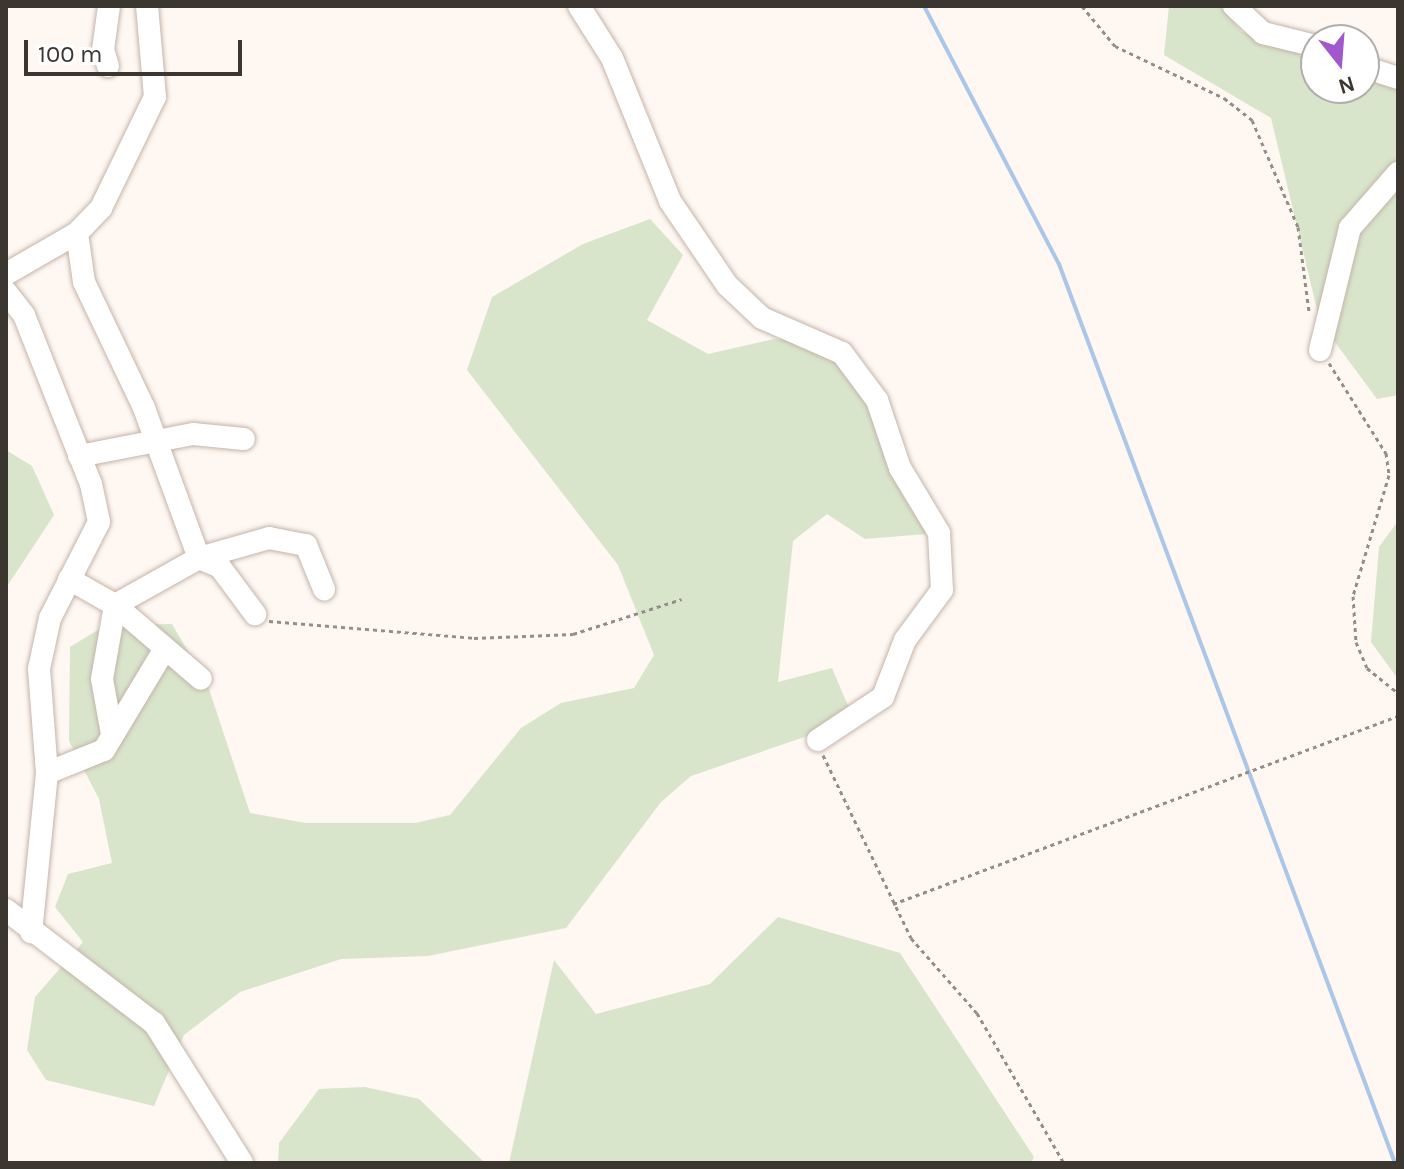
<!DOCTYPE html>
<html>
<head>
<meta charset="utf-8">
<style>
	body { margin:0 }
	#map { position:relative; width:1404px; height:1169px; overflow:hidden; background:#fef7f2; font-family:Karla,sans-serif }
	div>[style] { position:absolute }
	.green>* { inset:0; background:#d8e5cb }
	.stream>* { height:4px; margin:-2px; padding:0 2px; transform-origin:2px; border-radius:2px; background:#abc6e9 }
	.path>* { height:3px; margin-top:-1.5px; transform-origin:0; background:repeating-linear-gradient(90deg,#948d88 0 4px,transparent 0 8px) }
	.roads { filter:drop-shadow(0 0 2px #c4b4a9) drop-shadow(0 0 2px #c4b4a9) }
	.minor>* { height:22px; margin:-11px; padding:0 11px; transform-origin:11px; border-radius:11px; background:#fff }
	span { translate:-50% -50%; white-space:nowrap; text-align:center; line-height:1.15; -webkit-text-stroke:8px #fff; paint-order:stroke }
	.frame { position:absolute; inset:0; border:8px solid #3c3631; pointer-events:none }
	.north { position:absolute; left:1300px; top:24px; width:80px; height:80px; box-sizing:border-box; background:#fff; border:2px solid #b1afad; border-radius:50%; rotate:163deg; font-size:22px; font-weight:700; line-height:32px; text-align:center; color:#3c3631 }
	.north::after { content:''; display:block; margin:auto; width:28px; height:36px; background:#a058cc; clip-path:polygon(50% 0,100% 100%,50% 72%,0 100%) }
	.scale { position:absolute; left:24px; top:40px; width:218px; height:36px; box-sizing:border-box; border:4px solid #3c3631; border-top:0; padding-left:10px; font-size:24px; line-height:28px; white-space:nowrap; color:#3c3631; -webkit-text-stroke:6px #fff; paint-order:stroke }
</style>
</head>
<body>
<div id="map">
	<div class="green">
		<div style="clip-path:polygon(1169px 6px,1220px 6px,1242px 32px,1316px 55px,1316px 88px,1364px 88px,1364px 72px,1398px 84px,1398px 395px,1377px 399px,1320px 322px,1271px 118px,1164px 55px)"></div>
		<div style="clip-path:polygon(650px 219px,683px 255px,647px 320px,708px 354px,774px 339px,819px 342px,864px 392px,939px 533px,865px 539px,827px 514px,793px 541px,778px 682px,832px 668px,854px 720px,691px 776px,661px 802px,566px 928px,428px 956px,341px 959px,240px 992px,184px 1035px,154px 1106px,46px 1080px,27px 1050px,35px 997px,83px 942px,55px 907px,68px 874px,112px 863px,99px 799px,69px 741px,70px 647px,106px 625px,172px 624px,208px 686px,250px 813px,306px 823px,415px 823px,450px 815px,521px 728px,561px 703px,634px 688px,654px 655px,618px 565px,467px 370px,492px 297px,583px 244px)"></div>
		<div style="clip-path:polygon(6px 450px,32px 466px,54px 515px,6px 588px)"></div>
		<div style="clip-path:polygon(1398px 521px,1398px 679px,1371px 642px,1379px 547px)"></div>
		<div style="clip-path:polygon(778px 917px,900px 953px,1034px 1157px,1031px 1163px,509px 1163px,554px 960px,596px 1014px,710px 984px)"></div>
		<div style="clip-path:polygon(365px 1087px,419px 1099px,485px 1163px,278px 1163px,279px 1143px,319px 1089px)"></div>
	</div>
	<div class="stream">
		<div style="left:924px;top:6px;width:291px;rotate:62.4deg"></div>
		<div style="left:1059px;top:264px;width:960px;rotate:69.51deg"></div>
	</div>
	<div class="path">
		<div style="left:1082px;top:6px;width:52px;rotate:50.5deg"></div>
		<div style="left:1115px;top:46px;width:121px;rotate:25.5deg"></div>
		<div style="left:1224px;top:98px;width:36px;rotate:38deg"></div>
		<div style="left:1252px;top:120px;width:116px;rotate:66.7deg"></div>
		<div style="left:1298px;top:227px;width:86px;rotate:82.6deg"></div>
		<div style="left:1329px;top:363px;width:107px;rotate:57.7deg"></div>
		<div style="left:1386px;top:453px;width:22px;rotate:82deg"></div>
		<div style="left:1389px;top:475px;width:126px;rotate:106.6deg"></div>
		<div style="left:1353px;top:596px;width:46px;rotate:86.3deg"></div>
		<div style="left:1356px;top:642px;width:28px;rotate:67deg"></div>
		<div style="left:1367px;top:668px;width:40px;rotate:39deg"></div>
		<div style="left:269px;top:621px;width:206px;rotate:4.7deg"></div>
		<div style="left:474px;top:638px;width:99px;rotate:-2.3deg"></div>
		<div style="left:573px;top:634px;width:114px;rotate:-17.8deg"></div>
		<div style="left:823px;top:755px;width:203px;rotate:64.3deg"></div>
		<div style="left:911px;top:938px;width:100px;rotate:48.7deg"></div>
		<div style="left:977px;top:1013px;width:173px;rotate:59.9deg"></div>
		<div style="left:893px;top:904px;width:539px;rotate:-20.42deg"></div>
	</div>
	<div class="roads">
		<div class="minor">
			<div style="left:579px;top:6px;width:62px;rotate:57.6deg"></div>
			<div style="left:612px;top:58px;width:154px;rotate:67.9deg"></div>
			<div style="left:670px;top:201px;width:102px;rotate:55.8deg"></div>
			<div style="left:727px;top:285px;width:48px;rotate:43.3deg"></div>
			<div style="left:762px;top:318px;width:87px;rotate:23.6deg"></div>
			<div style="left:842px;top:353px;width:59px;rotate:53.3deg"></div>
			<div style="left:877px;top:400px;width:72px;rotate:71.3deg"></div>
			<div style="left:900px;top:468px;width:76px;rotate:59deg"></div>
			<div style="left:939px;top:533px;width:57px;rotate:87deg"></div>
			<div style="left:942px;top:590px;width:62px;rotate:126.5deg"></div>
			<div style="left:905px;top:640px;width:61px;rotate:111.1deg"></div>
			<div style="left:883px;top:697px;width:78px;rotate:146.5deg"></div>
			<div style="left:1234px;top:6px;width:40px;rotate:43deg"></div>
			<div style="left:1263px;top:33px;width:55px;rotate:13.8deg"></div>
			<div style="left:108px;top:66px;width:17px;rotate:-107deg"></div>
			<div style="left:103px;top:50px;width:44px;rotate:-82.2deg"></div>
			<div style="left:1364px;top:67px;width:36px;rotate:18deg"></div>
			<div style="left:77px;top:233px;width:49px;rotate:81.9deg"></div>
			<div style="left:84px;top:282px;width:140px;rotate:64.5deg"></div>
			<div style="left:144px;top:408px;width:160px;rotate:69.9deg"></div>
			<div style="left:199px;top:558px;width:23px;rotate:23deg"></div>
			<div style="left:220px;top:567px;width:59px;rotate:53.3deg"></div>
			<div style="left:6px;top:274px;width:82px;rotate:-30deg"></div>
			<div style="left:77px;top:233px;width:35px;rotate:-46deg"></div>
			<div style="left:101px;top:208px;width:123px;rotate:-64.1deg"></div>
			<div style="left:155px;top:97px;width:91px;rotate:-95deg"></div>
			<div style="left:6px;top:292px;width:29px;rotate:52deg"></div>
			<div style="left:24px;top:315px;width:182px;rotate:68.4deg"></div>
			<div style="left:91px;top:484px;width:39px;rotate:78deg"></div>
			<div style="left:99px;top:522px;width:108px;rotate:117deg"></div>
			<div style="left:50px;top:618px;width:52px;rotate:102.2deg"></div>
			<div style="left:39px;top:669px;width:104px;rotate:85.6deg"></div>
			<div style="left:47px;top:773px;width:160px;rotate:95.7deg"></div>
			<div style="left:1320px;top:350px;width:126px;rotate:-76.2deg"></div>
			<div style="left:1350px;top:228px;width:73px;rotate:-48.9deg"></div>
			<div style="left:79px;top:456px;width:116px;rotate:-10.9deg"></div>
			<div style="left:193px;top:434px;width:51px;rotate:5.6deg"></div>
			<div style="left:69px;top:579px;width:53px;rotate:29.5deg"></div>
			<div style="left:115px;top:605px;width:113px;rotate:40.7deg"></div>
			<div style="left:112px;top:734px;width:56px;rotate:-100.3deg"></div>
			<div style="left:102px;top:679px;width:75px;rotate:-80deg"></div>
			<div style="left:115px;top:605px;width:96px;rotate:-29.2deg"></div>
			<div style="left:199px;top:558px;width:73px;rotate:-15.9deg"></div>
			<div style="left:269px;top:538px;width:38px;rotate:11deg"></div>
			<div style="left:306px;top:545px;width:48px;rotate:67.8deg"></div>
			<div style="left:47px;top:773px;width:61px;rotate:-22deg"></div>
			<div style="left:104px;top:750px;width:117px;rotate:-59deg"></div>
			<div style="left:6px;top:910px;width:186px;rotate:37.4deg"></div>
			<div style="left:154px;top:1023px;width:165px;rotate:57.8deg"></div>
		</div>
	</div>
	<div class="frame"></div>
	<div class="north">N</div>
	<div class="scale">100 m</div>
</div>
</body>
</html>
